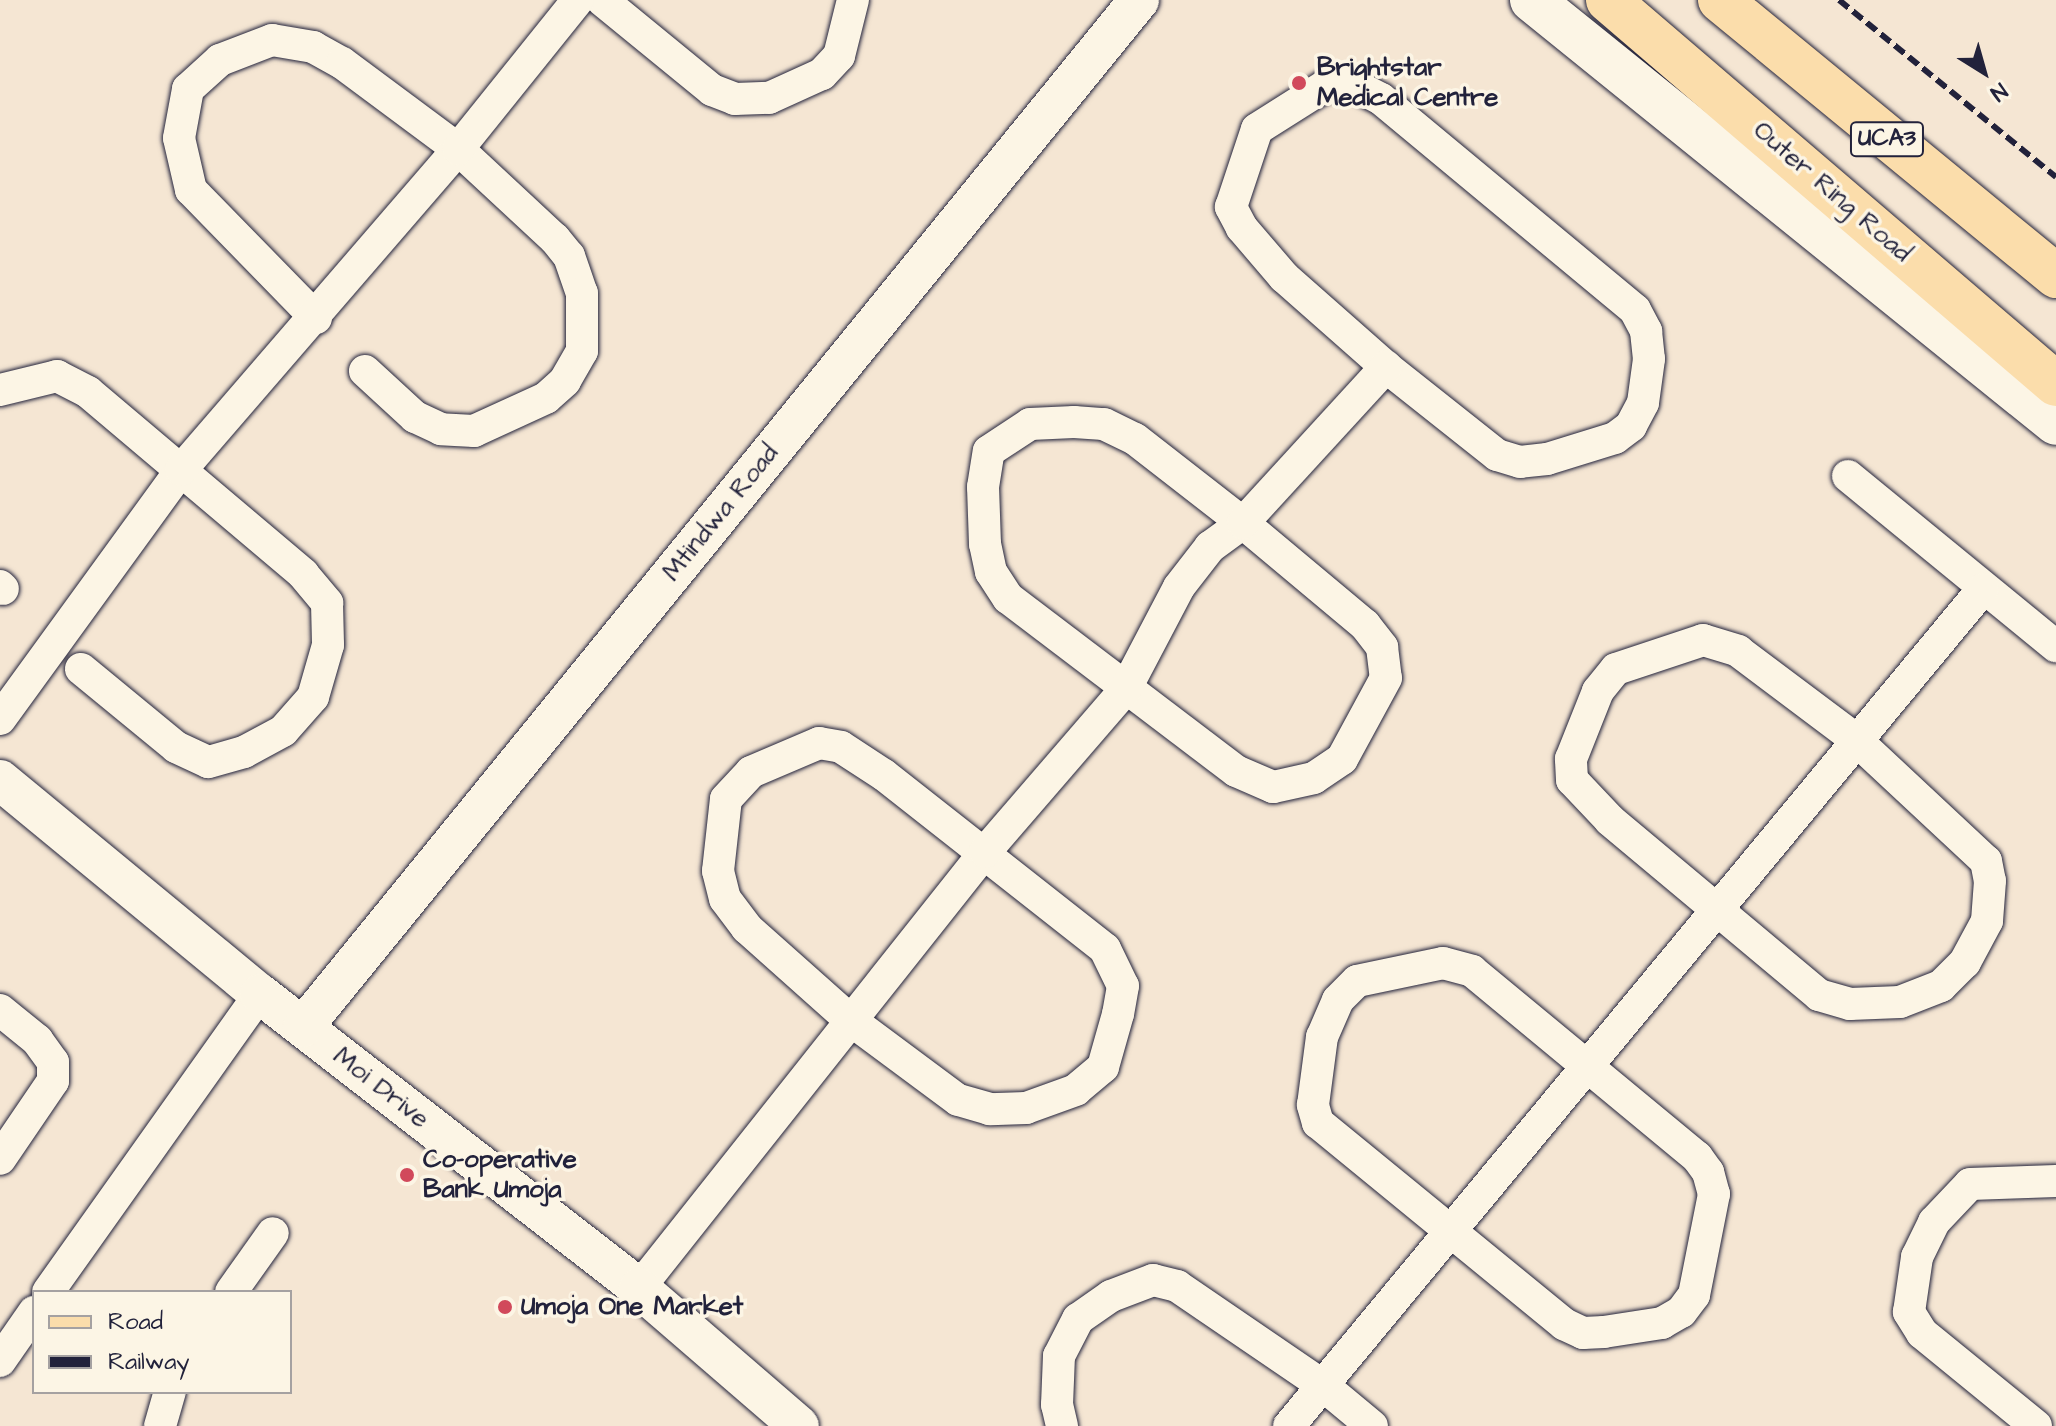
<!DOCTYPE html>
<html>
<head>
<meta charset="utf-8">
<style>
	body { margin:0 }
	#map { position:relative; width:2056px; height:1426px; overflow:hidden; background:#f5e6d3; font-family:"Architects Daughter",sans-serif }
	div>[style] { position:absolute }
	.roads { filter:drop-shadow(0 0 2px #22223b) drop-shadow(0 0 2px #22223b) }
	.minor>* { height:32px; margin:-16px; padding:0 16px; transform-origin:16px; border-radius:16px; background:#fcf5e5 }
	.tertiary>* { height:40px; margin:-20px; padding:0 20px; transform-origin:20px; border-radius:20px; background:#fcf5e5 }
	.secondary>* { height:44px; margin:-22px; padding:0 22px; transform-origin:22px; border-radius:22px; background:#fcf5e5 }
	.primary>* { height:44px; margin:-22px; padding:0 22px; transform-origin:22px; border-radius:22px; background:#fbddab }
	.rail>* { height:6px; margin-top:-3px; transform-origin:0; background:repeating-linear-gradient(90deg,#22223b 0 12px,transparent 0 18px) }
	.dots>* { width:22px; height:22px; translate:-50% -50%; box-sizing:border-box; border:4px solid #fcf5e5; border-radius:50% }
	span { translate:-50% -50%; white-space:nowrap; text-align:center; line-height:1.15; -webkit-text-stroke:7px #fcf5e5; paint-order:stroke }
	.shield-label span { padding:2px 6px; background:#fcf5e5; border:2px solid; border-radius:6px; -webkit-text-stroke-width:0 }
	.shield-label { font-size:24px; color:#22223b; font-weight:700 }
	.poi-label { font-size:26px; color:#22223b; font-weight:700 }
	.left { translate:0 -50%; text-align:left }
	.street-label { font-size:26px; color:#22223b }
	.legend { position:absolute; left:32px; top:1290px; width:260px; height:104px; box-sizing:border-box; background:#fcf5e5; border:2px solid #a5a1a1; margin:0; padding:10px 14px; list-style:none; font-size:24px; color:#22223b }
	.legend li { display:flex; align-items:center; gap:16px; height:40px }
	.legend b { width:40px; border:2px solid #a5a1a1 }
	.north { position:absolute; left:1944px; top:32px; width:80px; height:80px; -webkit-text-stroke:6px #fcf5e5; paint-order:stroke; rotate:143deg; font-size:22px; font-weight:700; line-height:32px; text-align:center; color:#22223b }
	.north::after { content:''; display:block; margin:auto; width:28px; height:36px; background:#22223b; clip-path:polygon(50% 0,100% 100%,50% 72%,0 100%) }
</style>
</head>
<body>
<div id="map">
	<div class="roads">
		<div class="minor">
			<div style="left:602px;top:0;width:142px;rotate:39.3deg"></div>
			<div style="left:712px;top:90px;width:25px;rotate:21deg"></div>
			<div style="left:735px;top:99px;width:34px;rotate:-2deg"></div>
			<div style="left:769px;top:98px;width:58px;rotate:-24.4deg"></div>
			<div style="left:822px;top:74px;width:25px;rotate:-47deg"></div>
			<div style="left:839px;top:56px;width:58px;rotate:-76deg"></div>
			<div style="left:1350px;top:83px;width:35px;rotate:27deg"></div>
			<div style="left:1381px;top:99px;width:330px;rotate:39.7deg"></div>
			<div style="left:1635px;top:310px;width:24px;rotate:62deg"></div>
			<div style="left:1646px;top:331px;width:28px;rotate:84deg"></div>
			<div style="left:1649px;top:359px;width:44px;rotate:97.8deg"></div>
			<div style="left:1643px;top:403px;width:26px;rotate:118deg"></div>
			<div style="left:1631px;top:426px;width:20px;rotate:143deg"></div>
			<div style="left:1615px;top:438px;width:71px;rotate:162.8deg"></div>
			<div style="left:1547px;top:459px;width:27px;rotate:174deg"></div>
			<div style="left:1520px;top:462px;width:24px;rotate:-163deg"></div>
			<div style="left:1497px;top:455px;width:142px;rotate:-141.6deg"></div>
			<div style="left:1386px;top:367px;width:136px;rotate:-138.6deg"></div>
			<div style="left:1284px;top:277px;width:65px;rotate:-130.6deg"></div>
			<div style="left:1242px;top:228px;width:24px;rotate:-118deg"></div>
			<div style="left:1231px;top:207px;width:82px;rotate:-71.6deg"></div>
			<div style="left:1257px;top:129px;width:80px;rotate:-32.3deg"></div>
			<div style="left:1325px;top:86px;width:25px;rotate:-7deg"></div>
			<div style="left:316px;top:318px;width:179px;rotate:-134.3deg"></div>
			<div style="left:191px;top:190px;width:53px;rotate:-103deg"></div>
			<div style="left:179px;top:138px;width:50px;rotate:-79.6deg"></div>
			<div style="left:188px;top:89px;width:43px;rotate:-42.2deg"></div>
			<div style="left:220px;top:60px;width:56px;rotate:-21deg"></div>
			<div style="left:272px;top:40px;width:42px;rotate:9.7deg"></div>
			<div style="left:313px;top:47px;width:33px;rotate:29deg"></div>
			<div style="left:342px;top:63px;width:144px;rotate:36.6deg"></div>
			<div style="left:458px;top:149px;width:132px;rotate:42.9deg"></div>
			<div style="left:555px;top:239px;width:22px;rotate:51deg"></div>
			<div style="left:569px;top:256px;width:39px;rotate:71deg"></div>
			<div style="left:582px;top:293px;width:58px;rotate:90deg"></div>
			<div style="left:582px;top:351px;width:34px;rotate:120deg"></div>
			<div style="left:565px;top:381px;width:25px;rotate:138deg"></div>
			<div style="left:546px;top:398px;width:79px;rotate:155.4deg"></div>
			<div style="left:474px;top:431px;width:33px;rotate:-177deg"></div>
			<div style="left:441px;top:429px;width:29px;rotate:-155deg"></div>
			<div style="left:415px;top:417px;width:68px;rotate:-137.4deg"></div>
			<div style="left:0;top:390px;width:59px;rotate:-13.8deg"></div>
			<div style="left:57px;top:376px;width:35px;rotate:27deg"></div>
			<div style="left:88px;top:392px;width:282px;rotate:40.2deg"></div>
			<div style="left:303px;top:574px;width:38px;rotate:50deg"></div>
			<div style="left:327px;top:603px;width:42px;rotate:88.6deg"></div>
			<div style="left:328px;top:645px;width:54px;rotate:106.1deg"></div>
			<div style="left:313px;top:697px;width:45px;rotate:131.4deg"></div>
			<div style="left:283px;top:731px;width:44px;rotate:151.7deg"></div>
			<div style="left:244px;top:752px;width:37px;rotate:164deg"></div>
			<div style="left:208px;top:762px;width:35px;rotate:-155deg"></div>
			<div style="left:176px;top:747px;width:123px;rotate:-140.6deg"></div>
			<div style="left:1074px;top:422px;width:30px;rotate:4deg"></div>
			<div style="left:1104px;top:424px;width:34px;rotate:26deg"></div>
			<div style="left:1135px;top:439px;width:137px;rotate:37.9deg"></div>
			<div style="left:1243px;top:523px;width:159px;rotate:39.9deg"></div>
			<div style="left:1365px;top:625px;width:28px;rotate:52deg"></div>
			<div style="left:1382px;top:647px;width:31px;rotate:83deg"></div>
			<div style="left:1386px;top:678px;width:92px;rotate:118.5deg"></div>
			<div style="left:1342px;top:759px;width:34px;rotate:146deg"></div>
			<div style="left:1314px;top:778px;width:42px;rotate:167.6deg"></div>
			<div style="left:1273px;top:787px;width:40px;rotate:-156.6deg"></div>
			<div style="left:1236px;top:771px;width:286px;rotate:-142.8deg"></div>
			<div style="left:1008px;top:598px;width:31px;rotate:-123deg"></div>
			<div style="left:991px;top:572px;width:29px;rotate:-102deg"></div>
			<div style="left:985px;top:544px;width:57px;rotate:-92deg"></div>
			<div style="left:983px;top:487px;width:36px;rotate:-81deg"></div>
			<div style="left:989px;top:451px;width:49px;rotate:-33.4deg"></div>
			<div style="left:1030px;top:424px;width:44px;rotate:-2.6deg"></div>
			<div style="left:1848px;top:476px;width:269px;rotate:39.3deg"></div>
			<div style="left:0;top:586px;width:4px;rotate:45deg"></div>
			<div style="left:1703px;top:640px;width:37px;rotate:17deg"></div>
			<div style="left:1738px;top:651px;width:146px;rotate:36.9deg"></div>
			<div style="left:1855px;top:739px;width:179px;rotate:43deg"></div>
			<div style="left:1986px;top:861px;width:20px;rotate:79deg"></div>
			<div style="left:1990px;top:881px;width:40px;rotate:94.3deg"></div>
			<div style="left:1987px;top:921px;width:47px;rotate:118.2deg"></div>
			<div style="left:1965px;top:962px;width:34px;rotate:135deg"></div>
			<div style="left:1941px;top:986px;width:44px;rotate:158.7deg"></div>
			<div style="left:1900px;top:1002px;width:50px;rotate:177.7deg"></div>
			<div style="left:1850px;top:1004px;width:32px;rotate:-164deg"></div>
			<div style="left:1819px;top:995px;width:273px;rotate:-140.1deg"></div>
			<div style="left:1610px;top:820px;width:55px;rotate:-133.5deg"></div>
			<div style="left:1572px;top:780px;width:21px;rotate:-93deg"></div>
			<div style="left:1571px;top:759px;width:73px;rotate:-68.3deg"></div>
			<div style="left:1598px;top:691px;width:28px;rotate:-51deg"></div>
			<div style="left:1616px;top:669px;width:92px;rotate:-18.4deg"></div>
			<div style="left:0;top:719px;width:308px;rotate:-54deg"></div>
			<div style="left:181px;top:470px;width:424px;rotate:-49.2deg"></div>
			<div style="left:458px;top:149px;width:191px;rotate:-51.2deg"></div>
			<div style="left:819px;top:743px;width:22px;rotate:10deg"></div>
			<div style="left:841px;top:747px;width:51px;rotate:33.1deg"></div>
			<div style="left:884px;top:775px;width:281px;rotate:38.2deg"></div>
			<div style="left:1105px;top:949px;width:41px;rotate:64.1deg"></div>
			<div style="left:1123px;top:986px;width:28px;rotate:100deg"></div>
			<div style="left:1118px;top:1014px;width:55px;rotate:105.8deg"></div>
			<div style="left:1103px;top:1067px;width:35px;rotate:140deg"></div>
			<div style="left:1076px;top:1090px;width:53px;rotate:160.2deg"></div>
			<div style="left:1026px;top:1108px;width:36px;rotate:178deg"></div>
			<div style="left:990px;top:1109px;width:33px;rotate:-164deg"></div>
			<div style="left:958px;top:1100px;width:136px;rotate:-143.4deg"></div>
			<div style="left:849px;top:1019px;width:137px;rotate:-138.3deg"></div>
			<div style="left:747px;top:928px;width:36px;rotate:-127deg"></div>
			<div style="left:725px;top:899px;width:29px;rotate:-104deg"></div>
			<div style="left:718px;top:871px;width:72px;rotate:-83.7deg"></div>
			<div style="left:726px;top:799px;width:37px;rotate:-47deg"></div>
			<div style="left:751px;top:772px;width:74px;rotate:-23.1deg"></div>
			<div style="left:1443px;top:963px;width:30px;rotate:15deg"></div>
			<div style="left:1472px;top:971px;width:292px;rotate:39.6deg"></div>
			<div style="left:1697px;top:1157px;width:19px;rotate:54deg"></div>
			<div style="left:1708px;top:1172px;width:23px;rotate:75deg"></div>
			<div style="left:1714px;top:1194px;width:103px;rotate:101.2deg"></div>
			<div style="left:1694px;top:1295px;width:21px;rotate:127deg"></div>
			<div style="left:1681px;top:1312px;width:22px;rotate:150deg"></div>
			<div style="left:1662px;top:1323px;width:59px;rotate:171.2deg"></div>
			<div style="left:1604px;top:1332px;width:21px;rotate:177deg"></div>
			<div style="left:1583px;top:1333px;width:21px;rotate:-155deg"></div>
			<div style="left:1564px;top:1324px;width:318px;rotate:-140.7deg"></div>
			<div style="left:1318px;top:1123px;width:19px;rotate:-106deg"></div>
			<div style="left:1313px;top:1105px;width:69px;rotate:-82.5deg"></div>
			<div style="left:1322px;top:1037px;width:40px;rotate:-66.6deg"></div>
			<div style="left:1338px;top:1000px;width:27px;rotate:-45deg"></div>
			<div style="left:1357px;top:981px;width:88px;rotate:-11.8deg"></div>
			<div style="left:0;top:1010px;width:48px;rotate:39deg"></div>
			<div style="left:37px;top:1040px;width:27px;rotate:54deg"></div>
			<div style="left:53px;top:1062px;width:19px;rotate:90deg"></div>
			<div style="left:53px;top:1081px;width:94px;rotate:124.2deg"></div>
			<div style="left:639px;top:1288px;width:557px;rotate:-51.57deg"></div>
			<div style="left:985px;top:852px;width:214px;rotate:-49.2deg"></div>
			<div style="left:1125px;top:690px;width:116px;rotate:-62.3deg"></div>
			<div style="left:1179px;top:587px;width:51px;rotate:-52.2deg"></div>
			<div style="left:1210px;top:547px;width:41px;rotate:-36deg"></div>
			<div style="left:1243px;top:523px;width:212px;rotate:-47.5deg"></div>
			<div style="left:48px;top:1292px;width:366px;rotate:-54.6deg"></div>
			<div style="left:231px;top:1292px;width:72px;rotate:-54.6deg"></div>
			<div style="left:0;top:1361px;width:60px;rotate:-55.2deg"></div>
			<div style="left:160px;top:1426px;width:35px;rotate:-74deg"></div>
			<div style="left:1062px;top:1426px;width:22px;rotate:-103deg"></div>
			<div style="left:1057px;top:1405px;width:49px;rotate:-87.7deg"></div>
			<div style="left:1059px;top:1356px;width:42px;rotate:-62.8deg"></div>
			<div style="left:1078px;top:1319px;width:40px;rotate:-34.9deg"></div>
			<div style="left:1111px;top:1296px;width:45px;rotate:-20.9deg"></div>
			<div style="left:1153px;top:1280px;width:25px;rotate:14deg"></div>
			<div style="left:1177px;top:1286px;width:179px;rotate:34.3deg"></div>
			<div style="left:1325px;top:1387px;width:61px;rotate:39.7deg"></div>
			<div style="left:1289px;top:1426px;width:1087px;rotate:-50.34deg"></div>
			<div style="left:2036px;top:1426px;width:147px;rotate:-140.8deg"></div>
			<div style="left:1922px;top:1333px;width:25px;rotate:-122deg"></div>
			<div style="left:1909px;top:1312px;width:56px;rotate:-81.7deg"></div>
			<div style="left:1917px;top:1257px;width:39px;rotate:-64deg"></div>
			<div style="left:1934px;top:1222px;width:52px;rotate:-46.5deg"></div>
			<div style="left:1970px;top:1184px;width:86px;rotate:-2deg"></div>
		</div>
		<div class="tertiary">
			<div style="left:0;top:780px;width:337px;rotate:39.5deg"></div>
			<div style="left:260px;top:994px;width:480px;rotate:37.8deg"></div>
			<div style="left:639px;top:1288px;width:211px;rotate:40.8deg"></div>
			<div style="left:303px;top:1027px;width:1324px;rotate:-50.85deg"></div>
		</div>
		<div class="secondary">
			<div style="left:1532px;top:0;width:673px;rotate:38.91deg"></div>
		</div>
		<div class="primary">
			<div style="left:1608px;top:0;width:590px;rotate:40.6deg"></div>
			<div style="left:1720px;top:0;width:435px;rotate:39.4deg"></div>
		</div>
	</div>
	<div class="rail">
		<div style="left:1839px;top:0;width:280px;rotate:39.2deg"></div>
	</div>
	<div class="dots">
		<div style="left:1299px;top:83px;background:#d1495b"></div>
		<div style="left:407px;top:1175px;background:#d1495b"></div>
		<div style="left:505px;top:1307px;background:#d1495b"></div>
	</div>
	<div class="shield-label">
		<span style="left:1887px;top:139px">UCA3</span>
	</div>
	<div class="poi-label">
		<span class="left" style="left:1317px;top:83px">Brightstar<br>Medical Centre</span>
		<span class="left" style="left:423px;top:1175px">Co-operative<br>Bank Umoja</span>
		<span class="left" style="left:521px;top:1307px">Umoja One Market</span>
	</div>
	<div class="street-label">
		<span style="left:1832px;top:192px;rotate:41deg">Outer Ring Road</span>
		<span style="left:721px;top:513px;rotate:-51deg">Mtindwa Road</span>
		<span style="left:381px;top:1088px;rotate:38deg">Moi Drive</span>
	</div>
	<ul class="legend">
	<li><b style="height:10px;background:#fbddab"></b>Road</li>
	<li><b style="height:10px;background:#22223b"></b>Railway</li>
	</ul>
	<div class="north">N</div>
</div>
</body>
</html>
